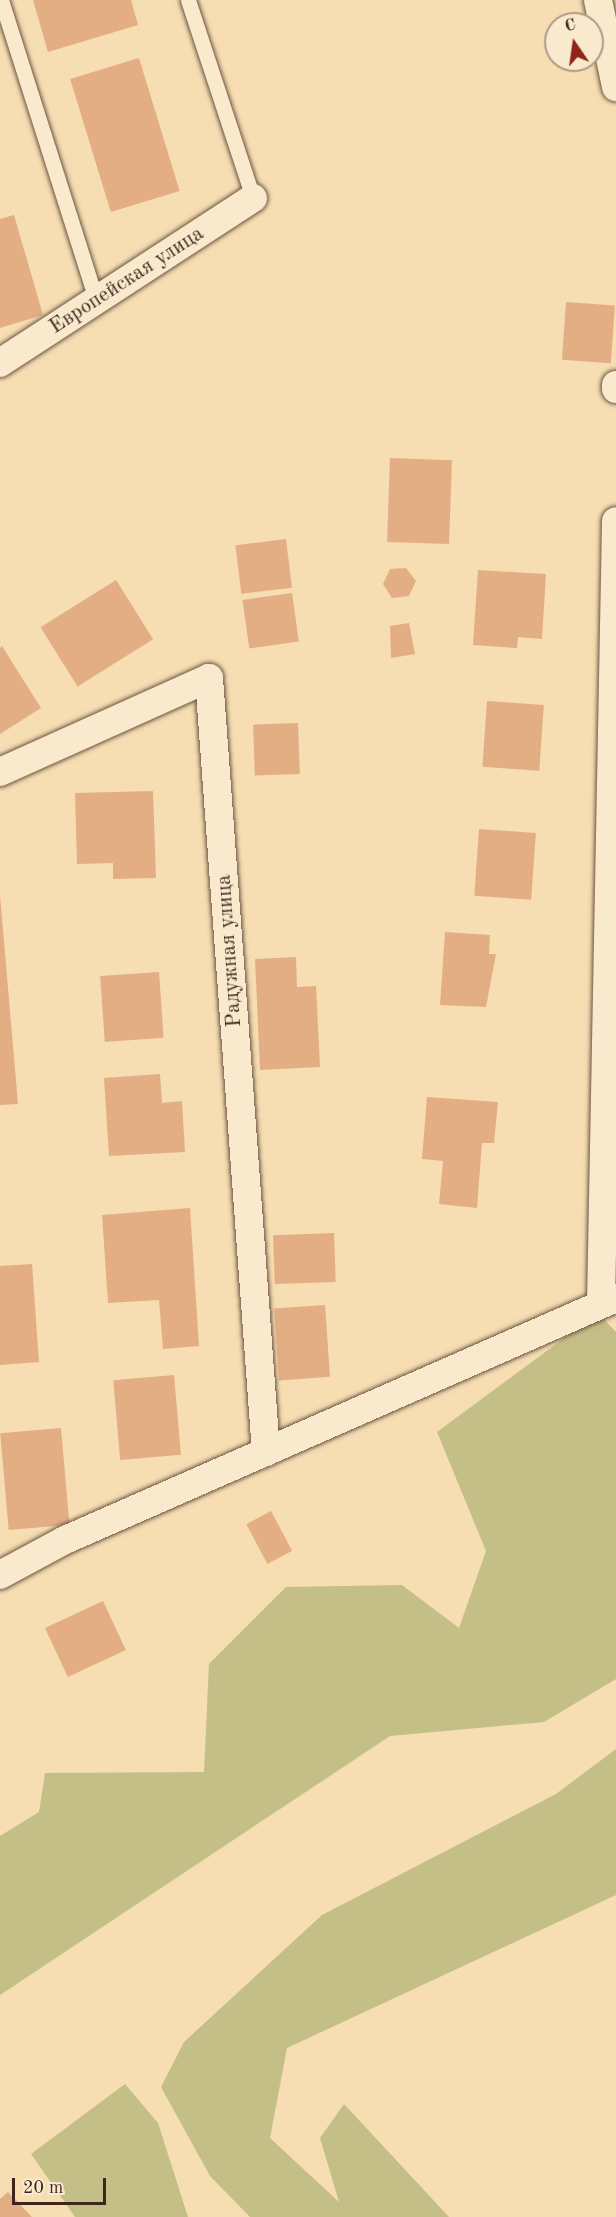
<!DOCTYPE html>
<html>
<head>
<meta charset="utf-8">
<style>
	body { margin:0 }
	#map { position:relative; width:616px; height:2217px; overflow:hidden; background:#f6ddb2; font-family:"Old Standard TT",serif }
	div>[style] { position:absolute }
	.green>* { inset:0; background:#c4bf87 }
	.building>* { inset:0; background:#e4ae85; transform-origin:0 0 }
	.roads { filter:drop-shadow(0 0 2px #6c5442) drop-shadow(0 0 2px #6c5442) }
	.service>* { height:15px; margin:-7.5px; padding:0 7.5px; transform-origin:7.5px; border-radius:7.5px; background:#f9e9cd }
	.minor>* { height:28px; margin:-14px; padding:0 14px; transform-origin:14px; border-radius:14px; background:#f9e9cd }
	span { translate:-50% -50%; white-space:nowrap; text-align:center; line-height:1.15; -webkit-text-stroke:5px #f9e9cd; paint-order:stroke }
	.street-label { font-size:21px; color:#3e261d }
	.north { position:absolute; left:544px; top:12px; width:60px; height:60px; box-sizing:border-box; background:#f9e9cd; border:2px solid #ae9b87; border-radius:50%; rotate:347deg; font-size:16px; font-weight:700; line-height:24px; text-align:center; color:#3e261d }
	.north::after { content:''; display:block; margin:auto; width:21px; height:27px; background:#8f2418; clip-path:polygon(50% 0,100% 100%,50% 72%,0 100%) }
	.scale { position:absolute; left:12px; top:2178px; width:94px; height:27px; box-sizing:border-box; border:3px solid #3e261d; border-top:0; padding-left:8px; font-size:18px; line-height:21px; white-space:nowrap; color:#3e261d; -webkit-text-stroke:4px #f9e9cd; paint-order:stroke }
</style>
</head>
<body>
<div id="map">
	<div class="green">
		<div style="clip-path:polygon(598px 1313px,616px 1332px,616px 1679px,544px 1722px,390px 1736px,0 1995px,0 1836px,39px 1812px,45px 1773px,204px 1772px,209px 1664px,286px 1587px,402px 1585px,459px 1628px,486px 1551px,437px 1432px)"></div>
		<div style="clip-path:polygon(616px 1749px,616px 1895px,287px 2048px,270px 2138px,339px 2202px,320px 2138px,344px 2104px,449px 2217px,250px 2217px,210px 2176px,161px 2087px,184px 2042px,322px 1915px,556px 1794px)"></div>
		<div style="clip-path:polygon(125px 2084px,158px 2123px,188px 2217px,75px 2217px,31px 2154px)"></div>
	</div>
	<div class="building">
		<div style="clip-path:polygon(33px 0,131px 0,138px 25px,48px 52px)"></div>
		<div style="left:139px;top:58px;width:139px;height:72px;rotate:73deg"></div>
		<div style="clip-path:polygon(14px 215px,43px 315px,0 328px,0 219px)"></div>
		<div style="left:566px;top:302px;width:49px;height:58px;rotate:4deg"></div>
		<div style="left:390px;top:458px;width:62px;height:84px;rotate:2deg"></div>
		<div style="left:286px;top:539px;width:49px;height:51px;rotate:83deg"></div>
		<div style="clip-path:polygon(406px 568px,416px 581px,409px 596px,392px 598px,383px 584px,390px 569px)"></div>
		<div style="clip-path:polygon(478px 570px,546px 574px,542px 639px,518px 637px,517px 648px,473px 645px)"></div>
		<div style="left:116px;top:580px;width:70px;height:89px;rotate:58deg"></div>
		<div style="left:292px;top:593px;width:49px;height:50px;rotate:82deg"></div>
		<div style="clip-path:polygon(409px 623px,415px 654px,391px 658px,390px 626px)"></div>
		<div style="clip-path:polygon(2px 646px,41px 708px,0 734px,0 648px)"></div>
		<div style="left:487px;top:701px;width:57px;height:66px;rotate:4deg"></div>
		<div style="left:298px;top:723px;width:51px;height:45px;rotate:88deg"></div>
		<div style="clip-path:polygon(153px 791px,156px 878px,113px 879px,113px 863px,77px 864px,75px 793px)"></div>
		<div style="left:479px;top:829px;width:57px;height:67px;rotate:4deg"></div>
		<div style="clip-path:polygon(0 895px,18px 1104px,0 1105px)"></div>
		<div style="clip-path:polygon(445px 932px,490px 935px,489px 954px,496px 954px,486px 1007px,440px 1005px)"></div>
		<div style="clip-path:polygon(296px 957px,297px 987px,316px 986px,320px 1067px,260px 1070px,255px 959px)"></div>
		<div style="left:159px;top:972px;width:66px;height:59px;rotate:86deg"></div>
		<div style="clip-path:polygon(160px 1074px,162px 1103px,182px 1101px,185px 1152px,109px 1156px,104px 1078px)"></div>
		<div style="clip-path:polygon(427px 1097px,498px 1102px,494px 1143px,482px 1143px,477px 1208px,439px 1204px,443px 1161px,422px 1159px)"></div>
		<div style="clip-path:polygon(190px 1208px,199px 1346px,163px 1349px,159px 1300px,108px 1303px,102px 1215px)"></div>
		<div style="left:334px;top:1233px;width:49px;height:61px;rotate:88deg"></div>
		<div style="clip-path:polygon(32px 1264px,39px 1362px,0 1365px,0 1266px)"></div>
		<div style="left:325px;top:1305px;width:72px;height:51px;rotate:86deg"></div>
		<div style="left:174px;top:1375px;width:80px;height:61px;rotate:85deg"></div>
		<div style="left:61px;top:1428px;width:97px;height:61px;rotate:85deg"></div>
		<div style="left:271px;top:1511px;width:45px;height:28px;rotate:62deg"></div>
		<div style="left:103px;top:1601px;width:54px;height:64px;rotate:65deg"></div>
		<div style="clip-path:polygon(8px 2192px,32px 2217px,0 2217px,0 2199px)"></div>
	</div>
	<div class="roads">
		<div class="service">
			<div style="left:1px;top:0;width:318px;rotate:72.4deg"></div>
			<div style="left:188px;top:0;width:208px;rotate:71.8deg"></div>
		</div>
		<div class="minor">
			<div style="left:598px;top:0;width:89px;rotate:78.3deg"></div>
			<div style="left:0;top:363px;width:302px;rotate:-33.1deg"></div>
			<div style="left:616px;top:385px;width:4px;rotate:90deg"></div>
			<div style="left:0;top:772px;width:229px;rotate:-24.2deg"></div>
			<div style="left:209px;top:678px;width:776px;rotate:85.79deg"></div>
			<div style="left:601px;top:1304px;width:783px;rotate:-88.9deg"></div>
			<div style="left:0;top:1575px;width:74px;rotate:-28.3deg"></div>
			<div style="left:65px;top:1540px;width:602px;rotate:-23.71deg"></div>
		</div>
	</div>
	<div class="street-label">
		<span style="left:127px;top:281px;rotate:-33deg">Европейская улица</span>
		<span style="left:230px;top:951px;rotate:-94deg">Радужная улица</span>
	</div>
	<div class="north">С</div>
	<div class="scale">20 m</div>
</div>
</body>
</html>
